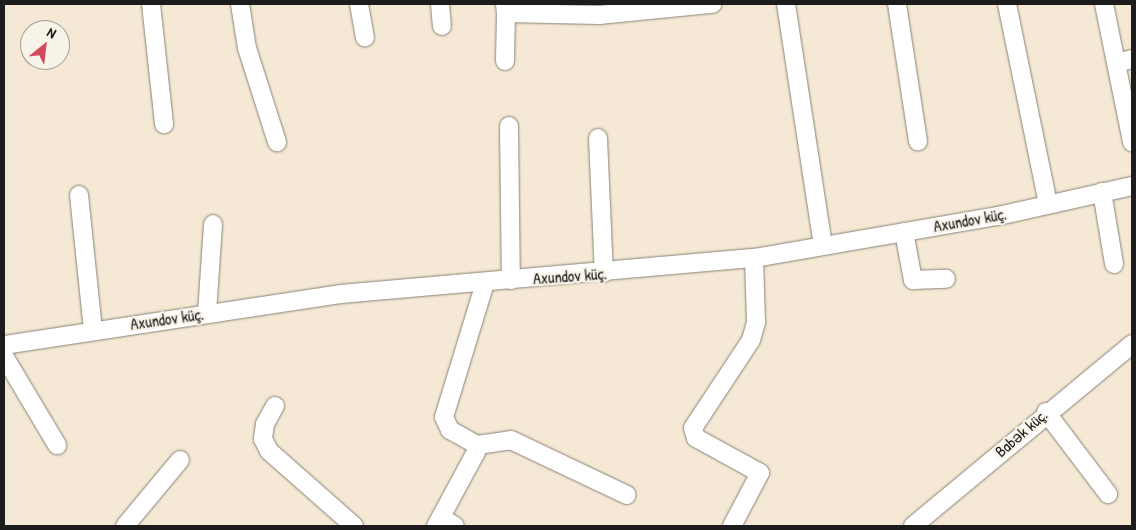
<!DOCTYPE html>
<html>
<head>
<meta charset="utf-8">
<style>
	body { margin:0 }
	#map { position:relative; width:1136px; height:530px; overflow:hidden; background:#f5e8d4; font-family:"Patrick Hand",sans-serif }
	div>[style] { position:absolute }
	.roads { filter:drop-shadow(0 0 1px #888278) drop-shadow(0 0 1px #888278) }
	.street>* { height:18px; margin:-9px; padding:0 9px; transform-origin:9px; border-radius:9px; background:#fff }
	span { translate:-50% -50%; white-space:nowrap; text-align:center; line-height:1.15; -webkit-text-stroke:4.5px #f7f3e8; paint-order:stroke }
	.street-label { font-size:16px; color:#1c1c1c }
	.frame { position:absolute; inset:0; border:5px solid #1c1c1c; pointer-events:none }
	.north { position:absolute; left:20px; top:20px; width:50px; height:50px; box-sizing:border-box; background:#f7f3e8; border:1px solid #9f9d96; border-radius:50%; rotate:29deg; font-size:14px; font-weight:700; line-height:20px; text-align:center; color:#1c1c1c }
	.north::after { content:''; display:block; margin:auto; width:18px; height:22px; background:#d1495b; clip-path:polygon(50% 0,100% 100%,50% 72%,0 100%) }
</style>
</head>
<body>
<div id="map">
	<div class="roads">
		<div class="street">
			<div style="left:151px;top:4px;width:121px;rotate:83.8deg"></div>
			<div style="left:240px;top:4px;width:45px;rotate:81deg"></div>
			<div style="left:247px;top:48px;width:99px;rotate:72.3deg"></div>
			<div style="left:359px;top:4px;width:34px;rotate:80deg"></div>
			<div style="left:440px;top:4px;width:22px;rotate:85deg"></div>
			<div style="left:505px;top:4px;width:9px;rotate:84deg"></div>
			<div style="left:506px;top:13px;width:93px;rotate:1.2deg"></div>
			<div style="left:599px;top:15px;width:114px;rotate:-5.6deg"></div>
			<div style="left:786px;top:4px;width:244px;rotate:81.3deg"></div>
			<div style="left:897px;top:4px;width:139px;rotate:81.3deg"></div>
			<div style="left:1007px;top:4px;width:204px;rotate:78.4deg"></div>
			<div style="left:1104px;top:4px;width:141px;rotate:78.5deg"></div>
			<div style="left:505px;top:61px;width:48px;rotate:-88.8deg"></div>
			<div style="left:1117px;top:63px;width:16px;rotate:-15deg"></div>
			<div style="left:509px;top:126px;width:154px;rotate:89.3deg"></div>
			<div style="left:598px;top:138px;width:135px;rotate:87.5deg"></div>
			<div style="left:1102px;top:192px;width:73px;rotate:80.5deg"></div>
			<div style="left:79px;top:195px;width:136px;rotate:84.1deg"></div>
			<div style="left:904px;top:232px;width:49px;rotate:79.4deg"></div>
			<div style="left:913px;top:280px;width:33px;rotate:-2deg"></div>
			<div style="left:207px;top:313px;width:89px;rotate:-86.1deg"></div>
			<div style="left:4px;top:345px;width:341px;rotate:-8.6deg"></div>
			<div style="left:341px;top:294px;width:415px;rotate:-5deg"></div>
			<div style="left:754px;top:258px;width:248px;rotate:-9.8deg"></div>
			<div style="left:998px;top:216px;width:137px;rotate:-12.6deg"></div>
			<div style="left:4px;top:356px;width:104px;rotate:59.2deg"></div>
			<div style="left:275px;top:406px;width:21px;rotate:119deg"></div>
			<div style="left:265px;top:424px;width:15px;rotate:98deg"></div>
			<div style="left:263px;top:439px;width:13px;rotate:63deg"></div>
			<div style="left:269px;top:451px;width:113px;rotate:41.4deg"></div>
			<div style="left:1046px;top:412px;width:103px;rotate:52.9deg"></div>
			<div style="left:477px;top:445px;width:34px;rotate:-8deg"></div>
			<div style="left:511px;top:440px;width:128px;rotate:25.4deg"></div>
			<div style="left:442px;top:518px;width:15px;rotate:32deg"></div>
			<div style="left:125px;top:526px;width:86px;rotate:-50.2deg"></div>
			<div style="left:436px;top:526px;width:84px;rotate:-61.6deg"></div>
			<div style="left:476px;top:452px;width:7px;rotate:-82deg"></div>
			<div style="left:477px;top:445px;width:31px;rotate:-151deg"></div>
			<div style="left:450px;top:430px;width:14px;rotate:-115deg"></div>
			<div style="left:444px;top:417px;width:140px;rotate:-73deg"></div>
			<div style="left:732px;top:526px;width:60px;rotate:-62.2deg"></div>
			<div style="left:760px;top:473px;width:73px;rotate:-151.3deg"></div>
			<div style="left:696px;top:438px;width:10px;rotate:-107deg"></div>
			<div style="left:693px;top:428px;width:105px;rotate:-56.6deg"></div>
			<div style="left:751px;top:340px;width:19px;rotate:-74deg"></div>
			<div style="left:756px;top:322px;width:64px;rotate:-91.8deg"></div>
			<div style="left:913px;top:526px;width:285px;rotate:-39.7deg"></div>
		</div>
	</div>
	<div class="street-label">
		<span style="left:970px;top:220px;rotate:-10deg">Axundov küç.</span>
		<span style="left:570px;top:276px;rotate:-4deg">Axundov küç.</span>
		<span style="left:167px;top:319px;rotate:-8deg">Axundov küç.</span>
		<span style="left:1021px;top:433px;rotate:-41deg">Babək küç.</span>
	</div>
	<div class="frame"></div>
	<div class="north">N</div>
</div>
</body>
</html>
